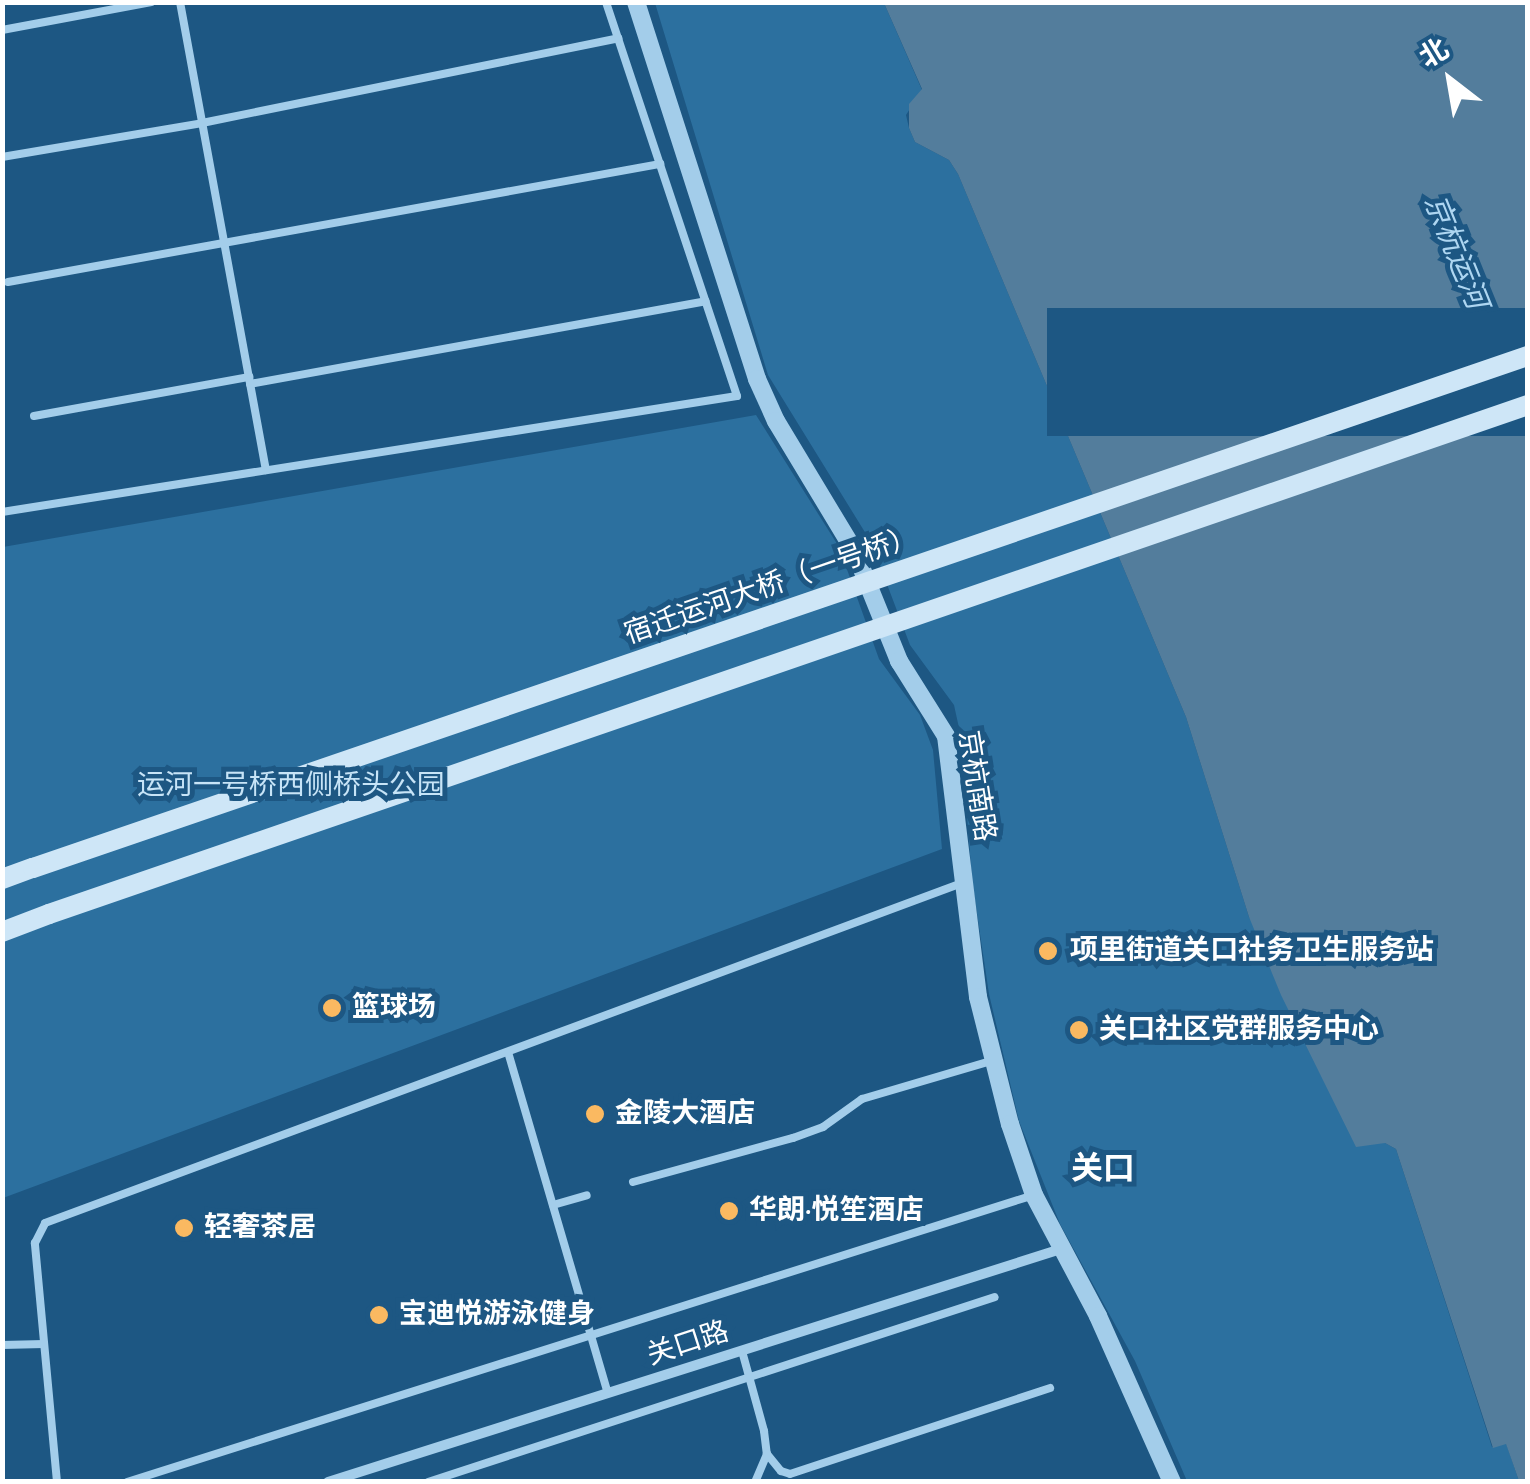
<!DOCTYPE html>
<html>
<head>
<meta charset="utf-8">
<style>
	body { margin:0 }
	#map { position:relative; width:1530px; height:1484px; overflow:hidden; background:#1d5783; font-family:"Alegreya Sans","Noto Sans SC",sans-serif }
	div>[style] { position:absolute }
	.green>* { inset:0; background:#2c709f }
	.water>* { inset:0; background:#537d9c }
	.pier>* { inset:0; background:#1d5783; transform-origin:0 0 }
	.service>* { height:8px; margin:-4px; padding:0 4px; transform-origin:4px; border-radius:4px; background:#a3cdea }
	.minor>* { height:10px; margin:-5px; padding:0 5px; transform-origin:5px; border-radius:5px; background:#a3cdea }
	.tertiary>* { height:18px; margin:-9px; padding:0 9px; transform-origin:9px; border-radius:9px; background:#a3cdea }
	.secondary>* { height:20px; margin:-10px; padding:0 10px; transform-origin:10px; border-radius:10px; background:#cee6f7 }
	.secondary-bridge>* { height:20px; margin:-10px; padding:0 10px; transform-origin:10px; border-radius:10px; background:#cee6f7 }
	.dots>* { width:28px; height:28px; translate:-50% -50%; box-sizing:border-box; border:5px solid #1d5783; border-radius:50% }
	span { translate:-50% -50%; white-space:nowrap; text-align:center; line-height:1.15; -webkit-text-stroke:10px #1d5783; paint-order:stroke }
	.street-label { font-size:28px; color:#fff }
	.park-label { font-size:28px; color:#c7e4f7 }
	.poi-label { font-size:28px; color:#fff; font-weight:700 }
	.left { translate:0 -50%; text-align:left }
	.water-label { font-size:30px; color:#aed6f1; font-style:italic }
	.quarter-label { font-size:32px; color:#fff; font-weight:700 }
	.frame { position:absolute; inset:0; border:5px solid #fff; pointer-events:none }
	.north { position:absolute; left:1400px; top:30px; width:100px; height:100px; -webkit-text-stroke:8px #1d5783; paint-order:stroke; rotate:329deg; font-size:28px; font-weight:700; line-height:40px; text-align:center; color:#fff }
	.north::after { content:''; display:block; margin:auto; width:35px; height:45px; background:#fff; clip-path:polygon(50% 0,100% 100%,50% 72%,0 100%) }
</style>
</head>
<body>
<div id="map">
	<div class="green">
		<div style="clip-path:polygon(655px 3px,884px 3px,922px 90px,906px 115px,909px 128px,915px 142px,949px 160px,958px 174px,1186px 717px,1249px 917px,1385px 1143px,1396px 1149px,1492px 1447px,1506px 1443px,1519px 1481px,1187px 1481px,1135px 1361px,1060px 1224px,1019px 1121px,989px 994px,972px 880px,961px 737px,954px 705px,910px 645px,871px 542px,768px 375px)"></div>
		<div style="clip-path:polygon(756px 415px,839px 547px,879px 659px,920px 715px,933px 750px,942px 849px,3px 1198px,3px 547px)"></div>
	</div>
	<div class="water">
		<div style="clip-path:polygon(884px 3px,1527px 3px,1527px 1481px,1519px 1481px,1506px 1444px,1493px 1448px,1396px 1149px,1385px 1143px,1356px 1147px,1281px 995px,1249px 917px,1186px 717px,958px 174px,949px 160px,915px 142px,909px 128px,909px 104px,922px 89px)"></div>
	</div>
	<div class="pier">
		<div style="left:1527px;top:308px;width:128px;height:480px;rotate:90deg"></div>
	</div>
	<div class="service">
		<div style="left:180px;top:2px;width:476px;rotate:79.6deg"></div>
		<div style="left:2px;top:30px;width:152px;rotate:-10.6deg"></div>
		<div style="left:2px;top:157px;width:203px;rotate:-9.6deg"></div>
		<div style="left:202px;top:123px;width:425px;rotate:-11.5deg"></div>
		<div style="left:8px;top:282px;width:663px;rotate:-10.26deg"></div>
		<div style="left:250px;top:384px;width:463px;rotate:-10.3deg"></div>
		<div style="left:34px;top:416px;width:219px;rotate:-10.3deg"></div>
		<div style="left:2px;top:512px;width:744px;rotate:-8.97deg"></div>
		<div style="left:737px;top:396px;width:415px;rotate:-108.4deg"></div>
		<div style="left:508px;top:1052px;width:355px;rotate:73.7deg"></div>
		<div style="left:633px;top:1182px;width:166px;rotate:-15.4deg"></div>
		<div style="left:793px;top:1138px;width:32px;rotate:-20deg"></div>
		<div style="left:823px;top:1127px;width:48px;rotate:-35.7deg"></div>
		<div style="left:862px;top:1099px;width:134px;rotate:-16.4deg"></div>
		<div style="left:553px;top:1205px;width:35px;rotate:-16deg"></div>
		<div style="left:2px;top:1345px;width:42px;rotate:-1.4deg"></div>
		<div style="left:742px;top:1351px;width:83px;rotate:74.6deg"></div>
		<div style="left:764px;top:1431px;width:23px;rotate:83deg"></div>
		<div style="left:767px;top:1454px;width:30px;rotate:113deg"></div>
		<div style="left:767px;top:1454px;width:22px;rotate:51deg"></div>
		<div style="left:781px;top:1471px;width:9px;rotate:18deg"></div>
		<div style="left:790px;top:1474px;width:274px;rotate:-18.3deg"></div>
		<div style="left:57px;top:1482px;width:240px;rotate:-95.3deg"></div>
		<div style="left:35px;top:1243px;width:22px;rotate:-63deg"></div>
		<div style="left:45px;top:1223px;width:978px;rotate:-20.34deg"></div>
		<div style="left:127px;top:1482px;width:951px;rotate:-17.56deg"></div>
		<div style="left:428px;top:1482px;width:596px;rotate:-18.07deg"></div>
	</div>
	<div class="minor">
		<div style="left:328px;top:1482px;width:769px;rotate:-17.63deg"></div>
	</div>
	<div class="tertiary">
		<div style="left:636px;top:2px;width:396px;rotate:72.2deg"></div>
		<div style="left:757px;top:379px;width:46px;rotate:65.7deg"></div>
		<div style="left:776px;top:421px;width:153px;rotate:58.9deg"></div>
		<div style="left:855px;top:552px;width:118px;rotate:68deg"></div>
		<div style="left:899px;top:661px;width:89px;rotate:57.9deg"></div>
		<div style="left:946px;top:736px;width:263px;rotate:83deg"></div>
		<div style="left:978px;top:997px;width:131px;rotate:75.9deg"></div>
		<div style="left:1010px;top:1124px;width:75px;rotate:71.3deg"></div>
		<div style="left:1034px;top:1195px;width:137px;rotate:62.1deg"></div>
		<div style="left:1098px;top:1316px;width:182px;rotate:66deg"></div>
	</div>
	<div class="secondary">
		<div style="left:2px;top:879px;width:33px;rotate:-20deg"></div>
		<div style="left:2px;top:932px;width:50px;rotate:-21deg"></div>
	</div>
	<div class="secondary-bridge">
		<div style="left:33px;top:868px;width:1580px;rotate:-18.91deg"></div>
		<div style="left:49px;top:914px;width:1564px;rotate:-18.99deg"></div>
	</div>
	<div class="dots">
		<div style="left:1048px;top:951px;background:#fab961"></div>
		<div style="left:332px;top:1008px;background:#fab961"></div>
		<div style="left:1079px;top:1030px;background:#fab961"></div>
		<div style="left:595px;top:1114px;background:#fab961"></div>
		<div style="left:729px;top:1211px;background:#fab961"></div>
		<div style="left:184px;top:1228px;background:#fab961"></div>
		<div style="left:379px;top:1315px;background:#fab961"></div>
	</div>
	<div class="street-label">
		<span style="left:771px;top:586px;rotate:-19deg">宿迁运河大桥（一号桥）</span>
		<span style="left:976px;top:786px;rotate:81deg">京杭南路</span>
		<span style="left:688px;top:1344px;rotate:-18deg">关口路</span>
	</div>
	<div class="park-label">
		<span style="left:291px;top:786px">运河一号桥西侧桥头公园</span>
	</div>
	<div class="poi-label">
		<span class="left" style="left:1070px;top:951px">项里街道关口社务卫生服务站</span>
		<span class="left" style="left:352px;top:1008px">篮球场</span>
		<span class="left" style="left:1099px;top:1030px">关口社区党群服务中心</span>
		<span class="left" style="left:615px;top:1114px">金陵大酒店</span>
		<span class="left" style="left:749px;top:1211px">华朗·悦笙酒店</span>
		<span class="left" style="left:204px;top:1228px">轻奢茶居</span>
		<span class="left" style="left:399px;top:1315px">宝迪悦游泳健身</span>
	</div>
	<div class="water-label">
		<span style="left:1455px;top:252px;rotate:68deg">京杭运河</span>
	</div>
	<div class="quarter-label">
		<span style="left:1103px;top:1169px">关口</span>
	</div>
	<div class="frame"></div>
	<div class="north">北</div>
</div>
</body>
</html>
